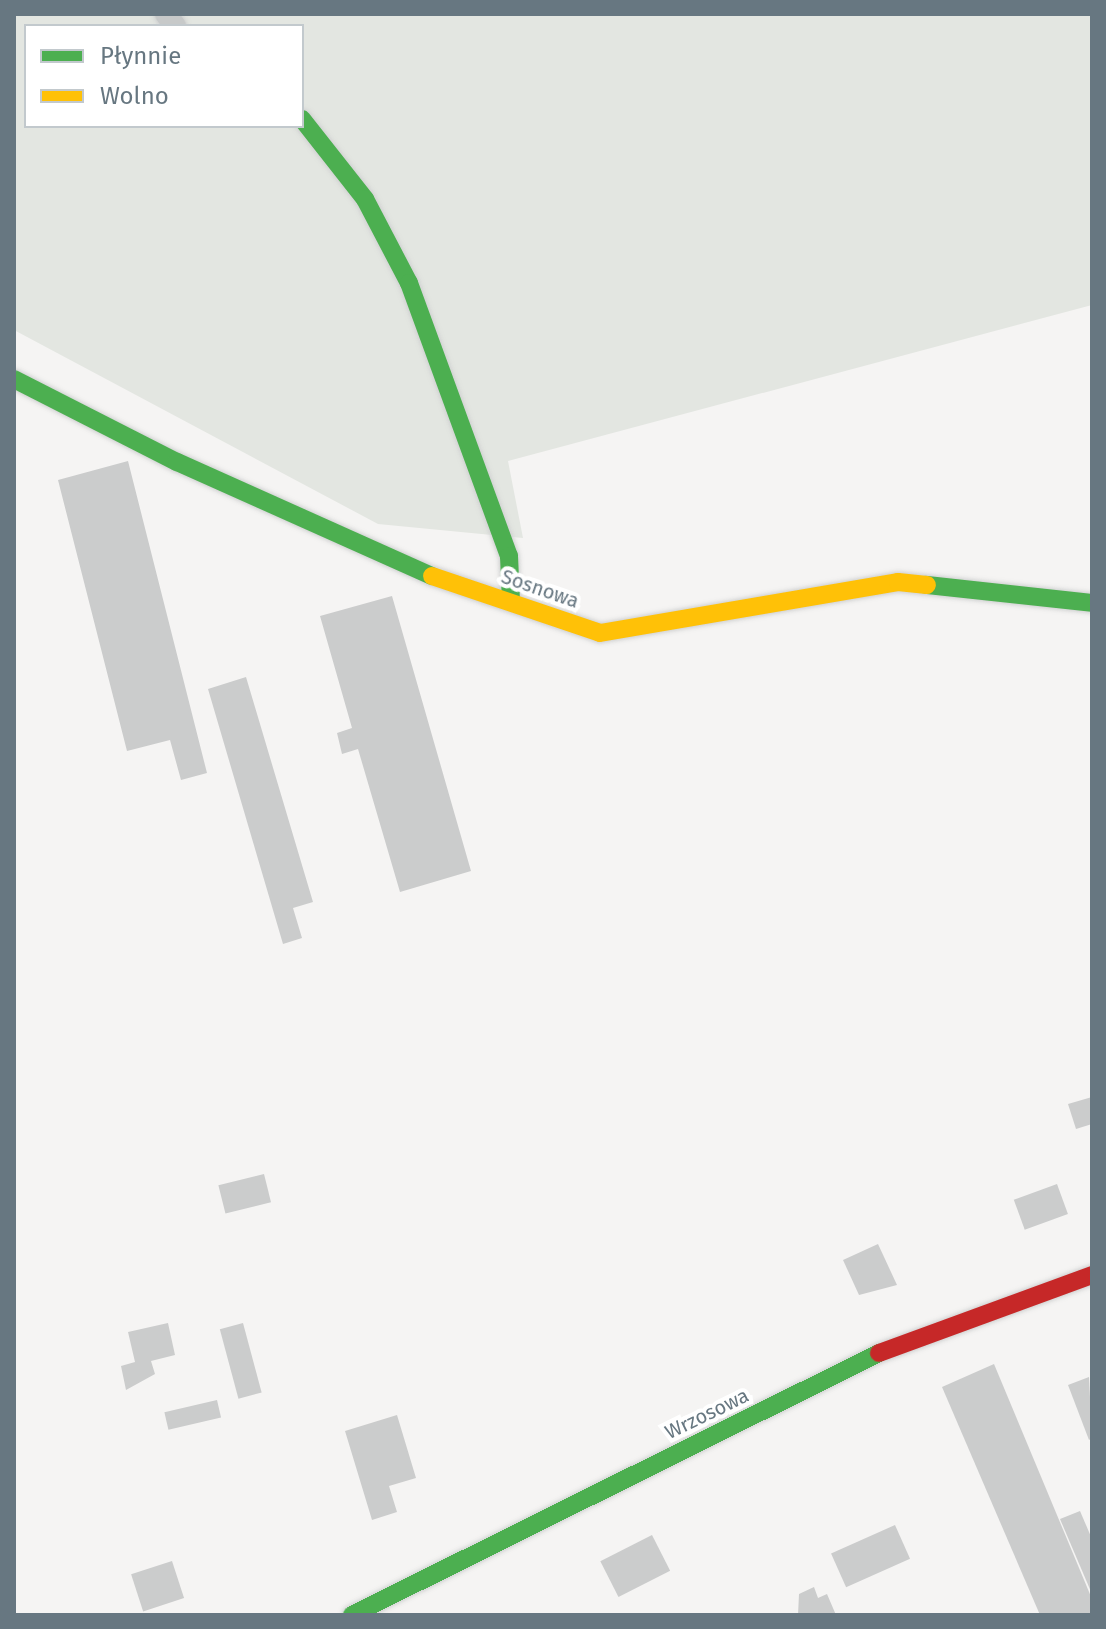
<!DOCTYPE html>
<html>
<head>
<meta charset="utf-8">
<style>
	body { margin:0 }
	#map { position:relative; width:1106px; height:1629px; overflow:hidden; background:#f5f4f3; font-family:"Fira Sans",sans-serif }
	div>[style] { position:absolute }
	.green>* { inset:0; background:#e3e6e1 }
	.building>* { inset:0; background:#cbcccc; transform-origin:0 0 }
	.roads { filter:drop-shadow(0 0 2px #d0d1d1) drop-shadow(0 0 2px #d0d1d1) }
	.street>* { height:22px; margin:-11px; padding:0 11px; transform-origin:11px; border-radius:11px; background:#c7c9c9 }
	.fast>* { height:18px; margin:-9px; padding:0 9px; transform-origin:9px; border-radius:9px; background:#4caf50 }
	.slow>* { height:18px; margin:-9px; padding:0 9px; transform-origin:9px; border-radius:9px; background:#ffc107 }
	.jam>* { height:18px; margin:-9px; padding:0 9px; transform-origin:9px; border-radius:9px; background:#c62828 }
	span { translate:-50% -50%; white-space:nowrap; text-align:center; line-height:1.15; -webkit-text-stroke:8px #fff; paint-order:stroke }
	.street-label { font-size:20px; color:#677781 }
	.frame { position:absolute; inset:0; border:16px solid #677781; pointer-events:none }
	.legend { position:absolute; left:24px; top:24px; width:280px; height:104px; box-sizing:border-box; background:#fff; border:2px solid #c2c9cd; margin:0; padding:10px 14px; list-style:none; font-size:24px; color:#677781 }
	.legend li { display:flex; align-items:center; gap:16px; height:40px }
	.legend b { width:40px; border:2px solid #c2c9cd }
</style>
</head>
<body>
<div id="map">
	<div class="green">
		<div style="clip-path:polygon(evenodd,14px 14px,1092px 14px,1092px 305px,508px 461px,523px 538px,378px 524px,14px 330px,14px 14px,26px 26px,302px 26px,302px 126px,26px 126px,26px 26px)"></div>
	</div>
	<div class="building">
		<div style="clip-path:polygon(128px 461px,207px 773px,181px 780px,170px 740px,127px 751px,58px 480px)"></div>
		<div style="clip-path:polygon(392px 596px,471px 871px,400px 892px,358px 749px,342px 754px,337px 733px,352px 728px,320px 616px)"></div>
		<div style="clip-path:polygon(246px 677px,313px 902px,293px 908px,302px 938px,283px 944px,208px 689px)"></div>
		<div style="clip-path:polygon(1092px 1097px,1092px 1124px,1076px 1129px,1068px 1104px)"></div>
		<div style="left:264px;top:1174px;width:29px;height:47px;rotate:76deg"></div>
		<div style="left:1057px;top:1184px;width:32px;height:46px;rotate:70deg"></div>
		<div style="clip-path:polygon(878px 1244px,897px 1285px,859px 1295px,843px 1260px)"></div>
		<div style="clip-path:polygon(168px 1323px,175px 1355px,151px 1361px,155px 1374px,126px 1390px,121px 1366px,135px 1362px,128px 1332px)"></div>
		<div style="left:243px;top:1323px;width:72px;height:24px;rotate:75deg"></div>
		<div style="clip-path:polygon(994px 1364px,1092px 1599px,1092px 1615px,1040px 1615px,942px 1387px)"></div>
		<div style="clip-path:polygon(1089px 1377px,1092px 1438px,1089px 1440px,1068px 1385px)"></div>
		<div style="left:217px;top:1400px;width:18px;height:54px;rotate:77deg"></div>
		<div style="clip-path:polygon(397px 1415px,416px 1478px,389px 1486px,397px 1512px,372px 1520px,345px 1431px)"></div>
		<div style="clip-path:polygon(1080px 1511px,1092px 1539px,1092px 1594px,1060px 1519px)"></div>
		<div style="left:895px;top:1525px;width:37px;height:70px;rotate:66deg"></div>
		<div style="left:652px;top:1535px;width:40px;height:58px;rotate:63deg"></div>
		<div style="left:172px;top:1561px;width:39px;height:43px;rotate:72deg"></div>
		<div style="clip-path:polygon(814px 1587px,818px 1598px,827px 1594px,836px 1615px,798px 1615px,799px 1594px)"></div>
	</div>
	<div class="roads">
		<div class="street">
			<div style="left:166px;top:14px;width:15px;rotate:53deg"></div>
		</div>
		<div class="fast">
			<div style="left:302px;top:119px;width:102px;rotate:51.8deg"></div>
			<div style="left:365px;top:199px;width:95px;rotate:62.4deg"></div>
			<div style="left:409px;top:283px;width:291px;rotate:69.9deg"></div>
			<div style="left:509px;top:556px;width:46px;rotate:87.5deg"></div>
			<div style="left:14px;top:379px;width:183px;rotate:27deg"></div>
			<div style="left:177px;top:462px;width:279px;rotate:24.1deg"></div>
			<div style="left:927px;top:585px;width:166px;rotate:6.2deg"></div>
			<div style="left:352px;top:1615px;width:589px;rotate:-26.43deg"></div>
		</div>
		<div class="slow">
			<div style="left:432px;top:576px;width:177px;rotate:18.7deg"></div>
			<div style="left:600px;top:633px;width:302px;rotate:-9.7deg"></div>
			<div style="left:898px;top:582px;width:29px;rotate:6deg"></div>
		</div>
		<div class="jam">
			<div style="left:879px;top:1353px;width:227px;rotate:-20.1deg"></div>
		</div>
	</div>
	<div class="street-label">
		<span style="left:540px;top:589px;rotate:19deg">Sosnowa</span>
		<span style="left:707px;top:1414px;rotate:-26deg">Wrzosowa</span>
	</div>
	<div class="frame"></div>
	<ul class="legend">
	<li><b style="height:10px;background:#4caf50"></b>Płynnie</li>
	<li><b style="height:10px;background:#ffc107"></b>Wolno</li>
	</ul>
</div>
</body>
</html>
